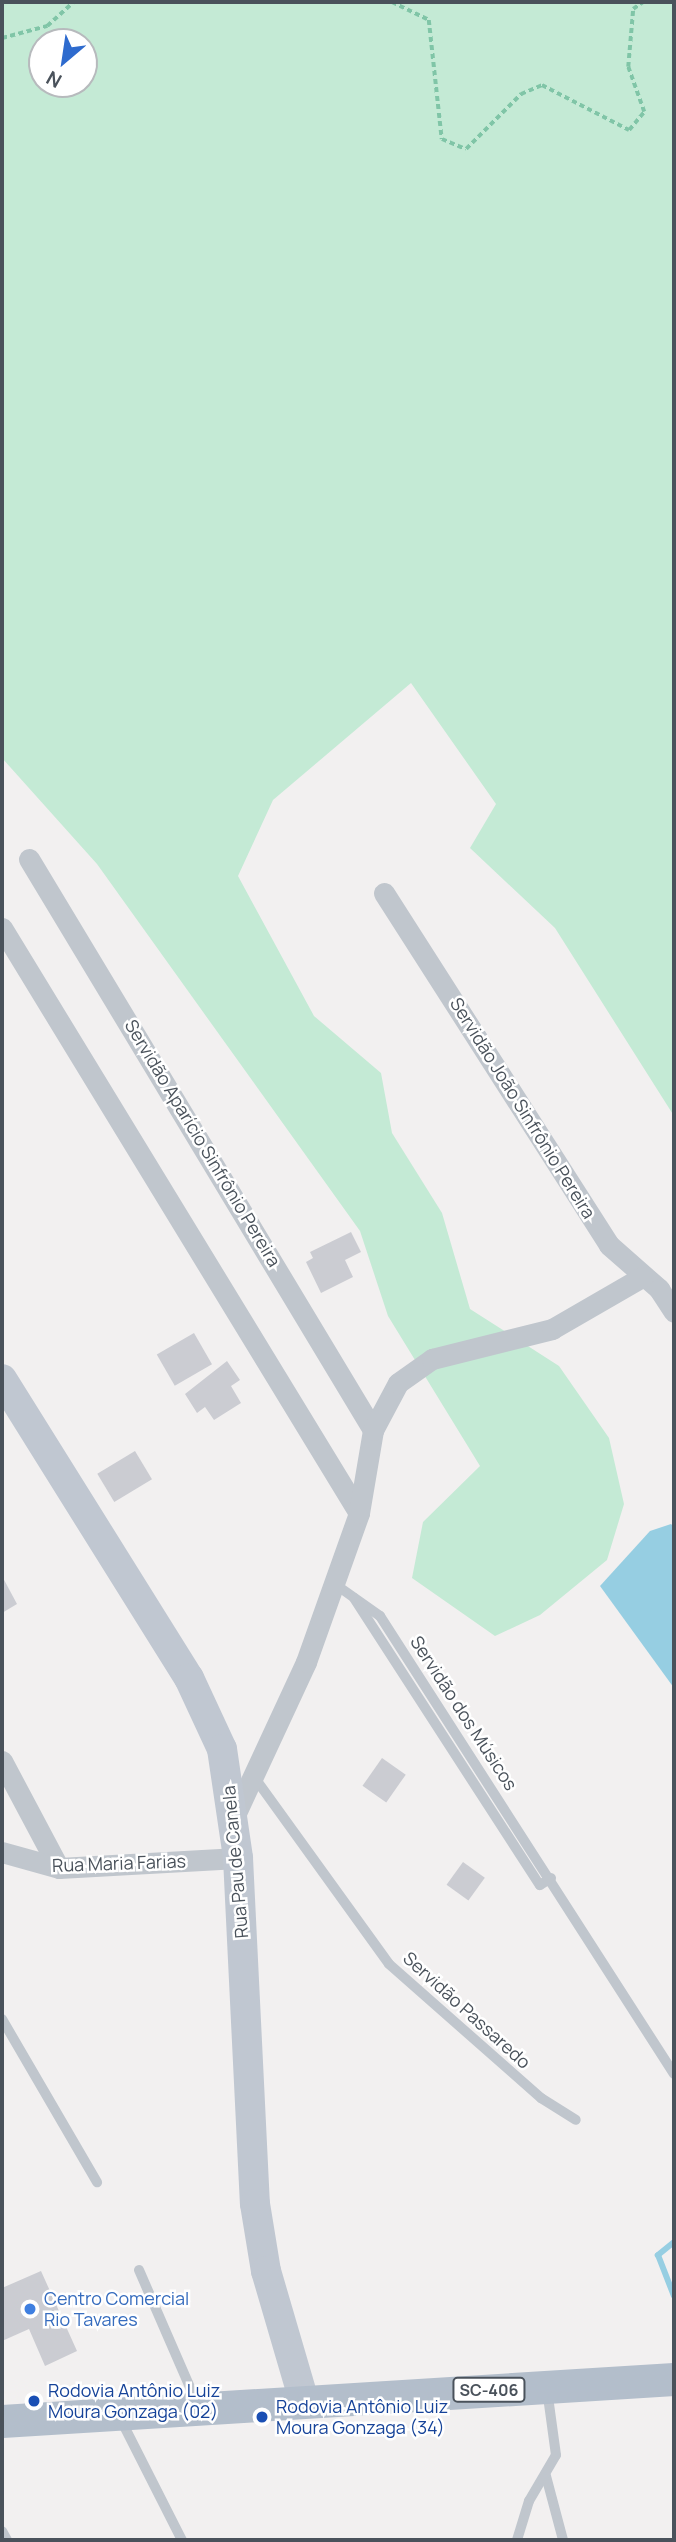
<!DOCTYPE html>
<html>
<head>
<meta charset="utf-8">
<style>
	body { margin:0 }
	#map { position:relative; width:676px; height:2542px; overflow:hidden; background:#f2f0f0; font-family:Manrope,sans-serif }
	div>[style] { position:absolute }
	.green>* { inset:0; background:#c4ead5 }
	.water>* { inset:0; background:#96cee2 }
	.stream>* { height:6px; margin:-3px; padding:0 3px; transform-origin:3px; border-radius:3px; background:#96cee2 }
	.building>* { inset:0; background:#cbccd2; transform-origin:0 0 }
	.path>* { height:3.5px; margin-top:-1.75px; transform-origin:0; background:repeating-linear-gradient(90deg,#80c5a7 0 5px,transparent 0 8.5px) }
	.lane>* { height:10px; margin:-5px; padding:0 5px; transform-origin:5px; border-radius:5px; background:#c0c6cd }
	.street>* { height:21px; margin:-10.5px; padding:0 10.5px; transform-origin:10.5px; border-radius:10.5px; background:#c0c6cd }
	.secondary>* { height:30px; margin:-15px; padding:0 15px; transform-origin:15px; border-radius:15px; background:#c0c7d1 }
	.primary>* { height:33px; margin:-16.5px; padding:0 16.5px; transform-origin:16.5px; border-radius:16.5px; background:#b3becb }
	.dots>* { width:19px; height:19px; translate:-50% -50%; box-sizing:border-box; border:4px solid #fff; border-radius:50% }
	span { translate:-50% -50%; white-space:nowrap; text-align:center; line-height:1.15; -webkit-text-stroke:5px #fff; paint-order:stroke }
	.shield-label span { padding:2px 5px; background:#fff; border:2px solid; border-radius:5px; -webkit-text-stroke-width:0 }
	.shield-label { font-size:16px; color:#4a525b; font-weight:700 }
	.street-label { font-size:18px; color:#4a525b }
	.shop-label { font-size:18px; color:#366cbe }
	.left { translate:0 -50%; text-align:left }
	.transit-label { font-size:18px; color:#164399 }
	.frame { position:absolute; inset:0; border:4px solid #4a525b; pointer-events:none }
	.north { position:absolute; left:28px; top:28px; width:70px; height:70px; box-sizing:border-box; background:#fff; border:2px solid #b7babd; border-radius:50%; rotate:209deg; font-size:19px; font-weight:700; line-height:28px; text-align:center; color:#4a525b }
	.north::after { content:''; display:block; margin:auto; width:24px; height:32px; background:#2e6bce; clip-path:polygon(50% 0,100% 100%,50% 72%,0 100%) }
</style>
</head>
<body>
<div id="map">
	<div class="green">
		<div style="clip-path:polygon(evenodd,2px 2px,674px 2px,674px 1116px,555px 928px,470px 848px,496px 804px,411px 683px,273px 800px,238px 876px,314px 1016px,381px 1073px,392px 1133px,442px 1213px,470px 1309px,559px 1366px,609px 1438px,624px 1504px,607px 1560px,540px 1615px,495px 1636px,412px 1578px,423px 1522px,480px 1466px,388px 1316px,360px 1231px,97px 864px,2px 758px,2px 2px,42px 42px,84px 42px,84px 84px,42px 84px,42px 42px)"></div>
	</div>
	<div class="water">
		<div style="clip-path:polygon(671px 1524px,674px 1527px,674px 1688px,600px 1586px,650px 1531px)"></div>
	</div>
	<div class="stream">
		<div style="left:674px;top:2242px;width:21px;rotate:141deg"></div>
		<div style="left:658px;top:2255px;width:44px;rotate:68.7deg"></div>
	</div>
	<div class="building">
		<div style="clip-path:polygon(351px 1232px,361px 1252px,345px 1260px,353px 1277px,321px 1293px,306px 1262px,313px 1258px,310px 1252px)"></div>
		<div style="left:194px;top:1333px;width:36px;height:43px;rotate:60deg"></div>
		<div style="clip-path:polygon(227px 1361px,240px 1380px,231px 1386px,241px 1403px,214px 1420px,205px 1407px,197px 1413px,185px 1394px)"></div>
		<div style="left:135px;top:1451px;width:33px;height:44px;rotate:59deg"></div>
		<div style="clip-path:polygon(2px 1576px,17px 1604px,2px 1613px)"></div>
		<div style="left:382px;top:1758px;width:29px;height:34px;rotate:35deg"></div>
		<div style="left:463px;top:1862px;width:27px;height:28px;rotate:36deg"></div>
		<div style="clip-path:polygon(41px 2271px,77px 2351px,45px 2366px,29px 2329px,2px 2341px,2px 2288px)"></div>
	</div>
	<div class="path">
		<div style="left:392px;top:2px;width:41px;rotate:25.9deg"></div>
		<div style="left:429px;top:20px;width:120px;rotate:83.8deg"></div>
		<div style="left:442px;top:139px;width:26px;rotate:23deg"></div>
		<div style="left:466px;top:149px;width:78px;rotate:-45deg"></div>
		<div style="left:521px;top:94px;width:23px;rotate:-23deg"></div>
		<div style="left:542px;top:85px;width:98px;rotate:27.3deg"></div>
		<div style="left:629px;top:130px;width:23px;rotate:-50deg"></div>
		<div style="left:644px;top:112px;width:48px;rotate:-109.6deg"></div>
		<div style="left:628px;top:67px;width:58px;rotate:-85.1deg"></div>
		<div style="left:633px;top:9px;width:12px;rotate:-35deg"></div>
		<div style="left:2px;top:38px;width:47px;rotate:-14.9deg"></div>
		<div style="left:47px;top:26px;width:36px;rotate:-42deg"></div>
	</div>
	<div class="lane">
		<div style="left:332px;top:1582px;width:59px;rotate:35.3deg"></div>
		<div style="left:380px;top:1616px;width:544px;rotate:57.3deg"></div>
		<div style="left:354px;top:1598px;width:342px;rotate:57.1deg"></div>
		<div style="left:540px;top:1885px;width:13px;rotate:-32deg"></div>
		<div style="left:252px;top:1774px;width:234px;rotate:54.2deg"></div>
		<div style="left:389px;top:1964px;width:203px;rotate:41.4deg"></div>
		<div style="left:541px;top:2098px;width:41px;rotate:32.2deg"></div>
		<div style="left:2px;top:2019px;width:189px;rotate:59.8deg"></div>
		<div style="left:139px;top:2270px;width:148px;rotate:66.5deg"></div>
		<div style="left:120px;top:2418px;width:137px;rotate:63.1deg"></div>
		<div style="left:546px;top:2476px;width:66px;rotate:75.1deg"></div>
		<div style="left:2px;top:2531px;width:10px;rotate:61deg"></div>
		<div style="left:517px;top:2540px;width:41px;rotate:-72.9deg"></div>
		<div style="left:529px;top:2501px;width:53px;rotate:-59.6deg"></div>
		<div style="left:556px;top:2455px;width:67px;rotate:-97.8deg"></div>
	</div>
	<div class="street">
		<div style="left:29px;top:859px;width:667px;rotate:58.93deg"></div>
		<div style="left:384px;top:893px;width:418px;rotate:57.4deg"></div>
		<div style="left:609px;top:1245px;width:67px;rotate:41.3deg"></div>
		<div style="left:659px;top:1289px;width:27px;rotate:57deg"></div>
		<div style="left:2px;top:928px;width:685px;rotate:58.61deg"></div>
		<div style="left:2px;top:1761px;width:121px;rotate:62deg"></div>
		<div style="left:235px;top:1815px;width:169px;rotate:-65.1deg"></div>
		<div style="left:306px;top:1662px;width:158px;rotate:-70.4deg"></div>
		<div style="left:359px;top:1513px;width:84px;rotate:-80.4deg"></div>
		<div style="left:373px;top:1430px;width:53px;rotate:-62deg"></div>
		<div style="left:398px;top:1383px;width:42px;rotate:-35.2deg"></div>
		<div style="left:432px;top:1359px;width:124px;rotate:-14deg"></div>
		<div style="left:552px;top:1329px;width:104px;rotate:-30deg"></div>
		<div style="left:2px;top:1852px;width:59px;rotate:15.7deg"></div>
		<div style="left:59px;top:1868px;width:179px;rotate:-3.2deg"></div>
	</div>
	<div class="secondary">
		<div style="left:2px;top:1379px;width:353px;rotate:58deg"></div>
		<div style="left:189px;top:1678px;width:78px;rotate:65.1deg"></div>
		<div style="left:222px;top:1749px;width:110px;rotate:81.6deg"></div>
		<div style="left:238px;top:1858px;width:346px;rotate:87.2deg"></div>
		<div style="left:255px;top:2204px;width:68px;rotate:80.7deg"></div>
		<div style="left:266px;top:2271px;width:135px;rotate:73.7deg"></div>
	</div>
	<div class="primary">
		<div style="left:2px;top:2421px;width:673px;rotate:-3.58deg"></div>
	</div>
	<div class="dots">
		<div style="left:30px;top:2309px;background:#3f7fe0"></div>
		<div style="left:34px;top:2401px;background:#1a4fb4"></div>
		<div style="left:262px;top:2417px;background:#1a4fb4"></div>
	</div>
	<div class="shield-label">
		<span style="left:489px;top:2390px">SC-406</span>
	</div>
	<div class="street-label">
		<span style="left:523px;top:1108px;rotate:58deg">Servidão João Sinfrônio Pereira</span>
		<span style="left:203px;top:1143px;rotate:59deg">Servidão Aparício Sinfrônio Pereira</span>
		<span style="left:464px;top:1713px;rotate:57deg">Servidão dos Músicos</span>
		<span style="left:235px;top:1862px;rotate:-95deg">Rua Pau de Canela</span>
		<span style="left:119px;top:1863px;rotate:-2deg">Rua Maria Farias</span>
		<span style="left:467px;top:2010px;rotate:42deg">Servidão Passaredo</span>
	</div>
	<div class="shop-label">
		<span class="left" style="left:44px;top:2309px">Centro Comercial<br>Rio Tavares</span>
	</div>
	<div class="transit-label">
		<span class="left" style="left:48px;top:2401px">Rodovia Antônio Luiz<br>Moura Gonzaga (02)</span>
		<span class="left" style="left:276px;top:2417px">Rodovia Antônio Luiz<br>Moura Gonzaga (34)</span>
	</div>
	<div class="frame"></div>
	<div class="north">N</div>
</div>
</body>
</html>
